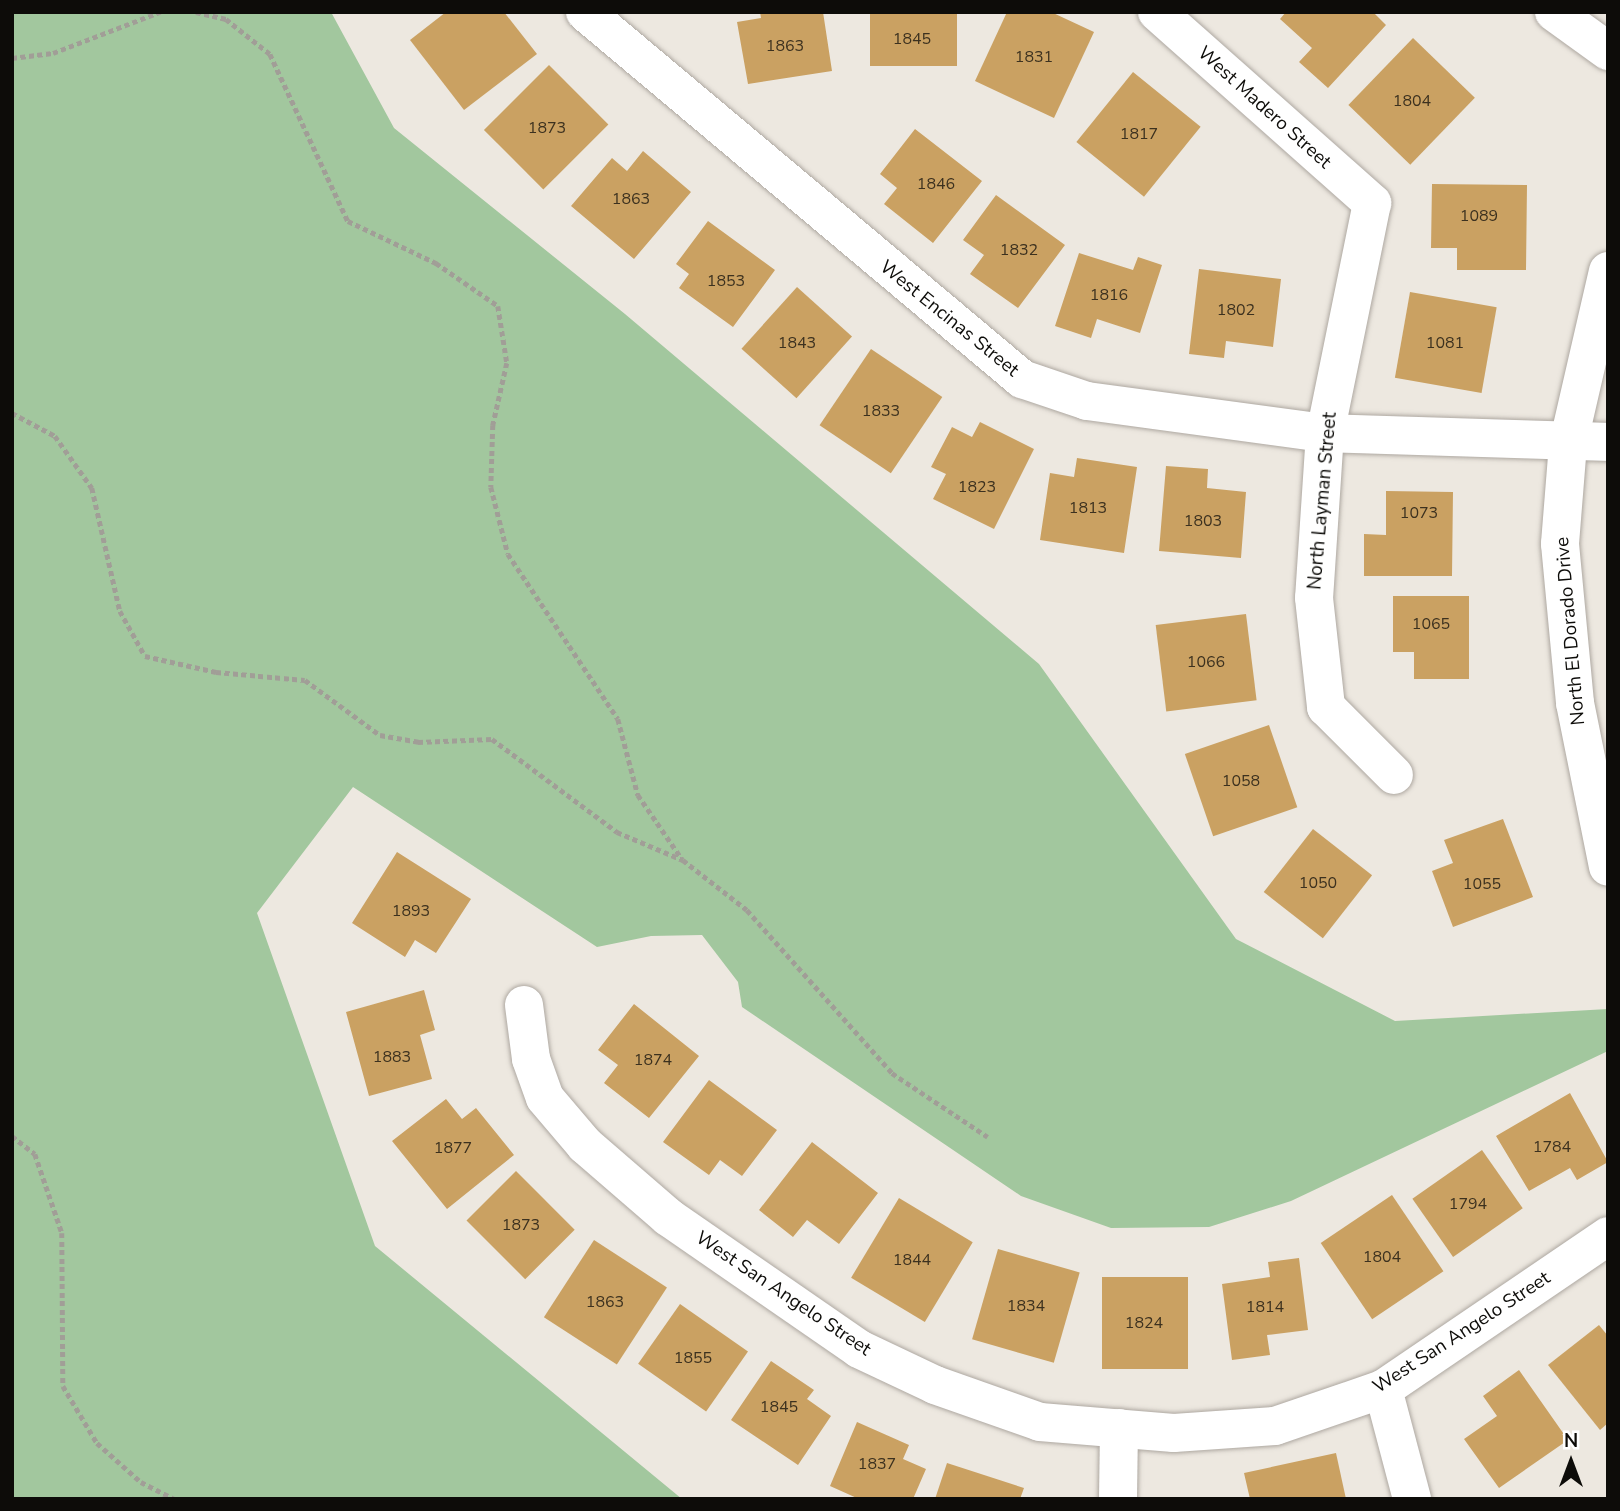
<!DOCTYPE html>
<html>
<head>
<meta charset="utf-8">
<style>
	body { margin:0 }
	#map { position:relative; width:1620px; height:1511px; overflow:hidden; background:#ede8e0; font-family:"Nunito Sans",sans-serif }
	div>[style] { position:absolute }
	.green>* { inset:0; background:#a2c79e }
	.building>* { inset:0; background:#caa162; transform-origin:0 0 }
	.path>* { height:4.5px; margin-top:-2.25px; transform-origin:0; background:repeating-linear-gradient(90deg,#a19e97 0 5px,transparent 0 8.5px) }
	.roads { filter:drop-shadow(0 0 2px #aea8a1) drop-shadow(0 0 2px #aea8a1) }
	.minor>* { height:38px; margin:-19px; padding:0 19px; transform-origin:19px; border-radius:19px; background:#fff }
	span { translate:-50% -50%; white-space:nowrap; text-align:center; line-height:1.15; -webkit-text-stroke:7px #fff; paint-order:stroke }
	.number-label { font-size:16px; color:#3c311f }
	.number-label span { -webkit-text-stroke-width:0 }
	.street-label { font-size:19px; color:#0d0c09 }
	.frame { position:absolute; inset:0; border:14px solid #0d0c09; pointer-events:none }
	.north { position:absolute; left:1536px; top:1427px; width:70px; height:70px; -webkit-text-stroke:5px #fff; paint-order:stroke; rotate:0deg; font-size:19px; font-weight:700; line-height:28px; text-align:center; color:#0d0c09 }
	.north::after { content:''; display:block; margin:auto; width:24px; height:32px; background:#0d0c09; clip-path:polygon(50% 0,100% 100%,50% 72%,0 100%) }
</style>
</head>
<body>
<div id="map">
	<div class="green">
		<div style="clip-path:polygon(12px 12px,331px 12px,394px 128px,625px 314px,1039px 664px,1236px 939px,1395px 1021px,1608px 1009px,1608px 1051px,1291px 1201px,1209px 1227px,1111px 1228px,1021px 1196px,742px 1007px,738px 982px,702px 935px,651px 936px,597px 947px,353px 787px,257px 913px,375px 1246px,682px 1499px,12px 1499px)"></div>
	</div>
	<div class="building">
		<div style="clip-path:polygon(446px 12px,504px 12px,537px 54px,464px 110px,410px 40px)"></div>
		<div style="clip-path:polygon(760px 12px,823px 12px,832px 71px,748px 84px,737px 22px,761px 18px)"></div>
		<div style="left:870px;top:12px;width:87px;height:54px"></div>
		<div style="clip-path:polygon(1007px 12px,1051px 12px,1094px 32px,1054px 118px,975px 81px)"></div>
		<div style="clip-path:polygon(1286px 12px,1373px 12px,1386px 25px,1328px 88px,1299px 62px,1312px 48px,1280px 19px)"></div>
		<div style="left:1413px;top:38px;width:86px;height:93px;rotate:44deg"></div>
		<div style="left:549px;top:65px;width:84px;height:92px;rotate:45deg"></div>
		<div style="left:1133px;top:72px;width:87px;height:90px;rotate:39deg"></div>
		<div style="clip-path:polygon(915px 129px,982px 181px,933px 243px,884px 204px,897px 188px,880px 174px)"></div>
		<div style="clip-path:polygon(643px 151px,691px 192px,634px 259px,571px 206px,612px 158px,627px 171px)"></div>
		<div style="clip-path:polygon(1432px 184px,1527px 185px,1526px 270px,1457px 270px,1457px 248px,1431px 248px)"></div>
		<div style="clip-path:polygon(996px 195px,1065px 245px,1018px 308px,970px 274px,984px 255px,963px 240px)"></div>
		<div style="clip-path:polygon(708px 221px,775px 270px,733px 327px,679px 288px,689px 274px,676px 264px)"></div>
		<div style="clip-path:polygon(1079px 253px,1133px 270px,1138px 257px,1162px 265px,1140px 333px,1097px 319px,1091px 338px,1055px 326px)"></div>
		<div style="clip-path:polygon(1199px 269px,1281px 279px,1273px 347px,1226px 341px,1224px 358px,1189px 354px)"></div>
		<div style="left:797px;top:287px;width:74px;height:83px;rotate:42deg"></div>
		<div style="left:1410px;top:292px;width:88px;height:87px;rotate:10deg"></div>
		<div style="left:871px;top:349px;width:86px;height:92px;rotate:34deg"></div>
		<div style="clip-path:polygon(980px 422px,1034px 449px,994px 529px,933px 499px,946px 474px,931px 467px,952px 427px,972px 437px)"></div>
		<div style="clip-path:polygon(1077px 458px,1137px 467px,1124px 553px,1040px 540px,1050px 473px,1074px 477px)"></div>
		<div style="clip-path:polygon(1166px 466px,1208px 469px,1207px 488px,1246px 492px,1241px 558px,1159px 551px)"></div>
		<div style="clip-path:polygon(1386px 491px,1453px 492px,1452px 576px,1364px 576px,1364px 534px,1386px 535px)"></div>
		<div style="clip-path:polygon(1393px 596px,1469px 596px,1469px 679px,1414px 679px,1414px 652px,1393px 652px)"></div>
		<div style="left:1246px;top:614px;width:87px;height:91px;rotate:83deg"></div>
		<div style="left:1269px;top:725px;width:87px;height:89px;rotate:71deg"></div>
		<div style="clip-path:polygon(1503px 819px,1533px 897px,1453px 927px,1432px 871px,1453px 863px,1444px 840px)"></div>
		<div style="left:1313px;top:829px;width:75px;height:80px;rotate:38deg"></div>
		<div style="clip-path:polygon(397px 852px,471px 899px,436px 953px,415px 940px,405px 957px,352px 923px)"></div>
		<div style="clip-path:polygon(424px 990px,435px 1030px,420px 1035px,432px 1079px,369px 1096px,346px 1012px)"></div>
		<div style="clip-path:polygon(634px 1004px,699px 1056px,649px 1118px,604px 1083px,618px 1065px,598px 1050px)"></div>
		<div style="clip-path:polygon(709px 1080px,777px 1130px,742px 1176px,720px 1160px,709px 1175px,663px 1142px)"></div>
		<div style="clip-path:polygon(1570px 1093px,1608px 1162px,1577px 1180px,1570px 1168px,1529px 1191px,1496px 1136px)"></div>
		<div style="clip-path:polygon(446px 1099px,462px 1119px,476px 1108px,514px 1155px,447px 1209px,392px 1141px)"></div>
		<div style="clip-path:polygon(812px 1142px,878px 1193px,839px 1244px,807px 1220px,793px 1237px,759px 1210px)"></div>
		<div style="left:1482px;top:1150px;width:71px;height:85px;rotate:55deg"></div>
		<div style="left:516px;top:1171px;width:83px;height:70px;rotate:45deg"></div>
		<div style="left:1392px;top:1195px;width:92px;height:86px;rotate:56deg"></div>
		<div style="left:899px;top:1198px;width:86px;height:93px;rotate:31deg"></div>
		<div style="left:594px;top:1240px;width:87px;height:92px;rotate:33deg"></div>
		<div style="left:998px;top:1249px;width:85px;height:94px;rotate:16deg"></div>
		<div style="clip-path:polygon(1299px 1258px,1308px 1330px,1267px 1335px,1270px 1355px,1232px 1360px,1222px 1284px,1270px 1277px,1268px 1262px)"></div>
		<div style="left:1102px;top:1277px;width:86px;height:92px"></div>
		<div style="left:680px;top:1304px;width:83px;height:73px;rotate:35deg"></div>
		<div style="clip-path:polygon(1599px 1325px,1608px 1336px,1608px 1423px,1600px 1430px,1548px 1365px)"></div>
		<div style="clip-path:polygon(771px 1361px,814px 1390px,807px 1399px,831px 1416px,798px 1465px,731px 1420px)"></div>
		<div style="clip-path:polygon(1519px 1370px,1568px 1440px,1499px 1488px,1464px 1439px,1497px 1416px,1483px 1396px)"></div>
		<div style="clip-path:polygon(857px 1422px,909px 1445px,903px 1459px,926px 1469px,913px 1499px,859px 1499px,830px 1486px)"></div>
		<div style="clip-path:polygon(1336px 1453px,1346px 1499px,1250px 1499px,1244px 1473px)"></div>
		<div style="clip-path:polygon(947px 1463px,1024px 1488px,1020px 1499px,935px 1499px)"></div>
	</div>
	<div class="path">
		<div style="left:196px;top:12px;width:31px;rotate:13deg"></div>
		<div style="left:226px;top:19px;width:56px;rotate:38.5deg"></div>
		<div style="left:270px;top:54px;width:184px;rotate:65deg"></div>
		<div style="left:348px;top:221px;width:98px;rotate:25.5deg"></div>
		<div style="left:436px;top:263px;width:75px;rotate:34.7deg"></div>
		<div style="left:498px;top:306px;width:58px;rotate:81deg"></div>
		<div style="left:507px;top:363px;width:64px;rotate:102.7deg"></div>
		<div style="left:493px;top:425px;width:62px;rotate:91.8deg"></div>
		<div style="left:491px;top:487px;width:69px;rotate:75.8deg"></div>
		<div style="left:508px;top:554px;width:198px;rotate:56.3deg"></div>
		<div style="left:618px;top:719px;width:79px;rotate:75.3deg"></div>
		<div style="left:638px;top:795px;width:78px;rotate:55.5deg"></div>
		<div style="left:12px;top:58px;width:41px;rotate:-7deg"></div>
		<div style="left:53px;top:53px;width:115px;rotate:-21deg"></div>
		<div style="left:12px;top:413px;width:49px;rotate:28.1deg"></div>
		<div style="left:55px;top:436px;width:64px;rotate:54.6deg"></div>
		<div style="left:92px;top:488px;width:126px;rotate:77.2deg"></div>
		<div style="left:120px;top:611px;width:51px;rotate:60.9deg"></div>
		<div style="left:145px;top:656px;width:73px;rotate:12.7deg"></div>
		<div style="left:216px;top:672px;width:89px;rotate:5.1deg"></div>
		<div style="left:305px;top:680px;width:93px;rotate:36.3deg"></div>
		<div style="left:380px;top:735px;width:39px;rotate:10deg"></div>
		<div style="left:418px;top:742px;width:74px;rotate:-2.3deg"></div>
		<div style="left:492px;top:739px;width:156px;rotate:36.6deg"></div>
		<div style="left:617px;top:832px;width:72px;rotate:23deg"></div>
		<div style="left:683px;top:860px;width:81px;rotate:38deg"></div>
		<div style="left:747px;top:910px;width:218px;rotate:48.3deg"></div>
		<div style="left:892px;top:1073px;width:115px;rotate:33.7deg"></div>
		<div style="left:12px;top:1136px;width:29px;rotate:38deg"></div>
		<div style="left:35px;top:1154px;width:83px;rotate:71.1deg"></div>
		<div style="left:62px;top:1233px;width:153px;rotate:89.6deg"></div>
		<div style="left:63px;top:1386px;width:66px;rotate:59.2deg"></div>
		<div style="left:97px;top:1443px;width:59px;rotate:41.6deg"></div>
		<div style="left:141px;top:1482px;width:38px;rotate:27deg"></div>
	</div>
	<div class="roads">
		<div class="minor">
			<div style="left:585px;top:12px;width:571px;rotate:40.02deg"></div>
			<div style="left:1022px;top:379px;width:69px;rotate:18.7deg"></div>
			<div style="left:1087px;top:401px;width:240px;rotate:7.7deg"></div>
			<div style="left:1325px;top:433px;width:283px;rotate:1.8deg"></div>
			<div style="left:1157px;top:12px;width:288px;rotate:41.6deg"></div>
			<div style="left:1372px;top:203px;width:235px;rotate:101.5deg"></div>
			<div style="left:1325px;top:433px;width:165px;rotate:93.8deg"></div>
			<div style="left:1314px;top:598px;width:110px;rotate:83.7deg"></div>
			<div style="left:1326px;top:707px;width:96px;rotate:45deg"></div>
			<div style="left:1554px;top:12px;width:67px;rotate:35.8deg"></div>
			<div style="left:1608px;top:271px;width:178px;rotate:103deg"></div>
			<div style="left:1568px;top:444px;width:100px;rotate:94.6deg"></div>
			<div style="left:1560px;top:544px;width:160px;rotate:84.6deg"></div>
			<div style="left:1575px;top:703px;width:167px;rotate:78.6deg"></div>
			<div style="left:524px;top:1005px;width:54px;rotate:82.6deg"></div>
			<div style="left:531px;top:1059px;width:41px;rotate:70.3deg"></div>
			<div style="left:545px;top:1098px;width:62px;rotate:49.6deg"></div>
			<div style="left:585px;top:1145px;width:110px;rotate:40.9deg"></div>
			<div style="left:668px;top:1217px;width:232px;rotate:34.6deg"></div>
			<div style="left:859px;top:1349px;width:84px;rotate:25.3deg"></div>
			<div style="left:935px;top:1385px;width:111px;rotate:19.4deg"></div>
			<div style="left:1040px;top:1422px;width:134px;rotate:4.7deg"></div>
			<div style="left:1174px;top:1433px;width:101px;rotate:-4deg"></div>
			<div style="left:1275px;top:1426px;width:114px;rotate:-18.9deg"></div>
			<div style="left:1383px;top:1389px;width:272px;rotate:-34.2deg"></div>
			<div style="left:1383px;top:1389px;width:114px;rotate:75.2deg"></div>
			<div style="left:1118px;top:1499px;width:71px;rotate:-89.2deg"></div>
		</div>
	</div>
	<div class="number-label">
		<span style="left:912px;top:39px">1845</span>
		<span style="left:785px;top:46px">1863</span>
		<span style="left:1034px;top:57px">1831</span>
		<span style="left:1412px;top:101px">1804</span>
		<span style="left:547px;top:128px">1873</span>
		<span style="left:1139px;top:134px">1817</span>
		<span style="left:936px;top:184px">1846</span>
		<span style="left:631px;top:199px">1863</span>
		<span style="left:1479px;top:216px">1089</span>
		<span style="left:1019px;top:250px">1832</span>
		<span style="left:726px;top:281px">1853</span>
		<span style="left:1109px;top:295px">1816</span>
		<span style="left:1236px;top:310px">1802</span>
		<span style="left:797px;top:343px">1843</span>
		<span style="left:1445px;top:343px">1081</span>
		<span style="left:881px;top:411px">1833</span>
		<span style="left:977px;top:487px">1823</span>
		<span style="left:1088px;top:508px">1813</span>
		<span style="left:1419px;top:513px">1073</span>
		<span style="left:1203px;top:521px">1803</span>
		<span style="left:1431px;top:624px">1065</span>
		<span style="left:1206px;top:662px">1066</span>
		<span style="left:1241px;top:781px">1058</span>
		<span style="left:1318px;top:883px">1050</span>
		<span style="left:1482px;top:884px">1055</span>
		<span style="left:411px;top:911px">1893</span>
		<span style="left:392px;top:1057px">1883</span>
		<span style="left:653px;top:1060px">1874</span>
		<span style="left:1552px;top:1147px">1784</span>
		<span style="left:453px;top:1148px">1877</span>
		<span style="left:1468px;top:1204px">1794</span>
		<span style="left:521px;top:1225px">1873</span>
		<span style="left:1382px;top:1257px">1804</span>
		<span style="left:912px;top:1260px">1844</span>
		<span style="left:605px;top:1302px">1863</span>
		<span style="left:1026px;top:1306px">1834</span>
		<span style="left:1265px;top:1307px">1814</span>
		<span style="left:1144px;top:1323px">1824</span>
		<span style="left:693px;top:1358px">1855</span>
		<span style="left:779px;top:1407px">1845</span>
		<span style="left:877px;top:1464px">1837</span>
	</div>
	<div class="street-label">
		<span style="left:1264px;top:108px;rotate:42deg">West Madero Street</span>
		<span style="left:949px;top:319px;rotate:39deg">West Encinas Street</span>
		<span style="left:1323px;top:501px;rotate:-85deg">North Layman Street</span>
		<span style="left:1571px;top:631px;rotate:-95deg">North El Dorado Drive</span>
		<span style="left:783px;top:1294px;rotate:34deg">West San Angelo Street</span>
		<span style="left:1462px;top:1333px;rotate:-33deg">West San Angelo Street</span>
	</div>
	<div class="frame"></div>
	<div class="north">N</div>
</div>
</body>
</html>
